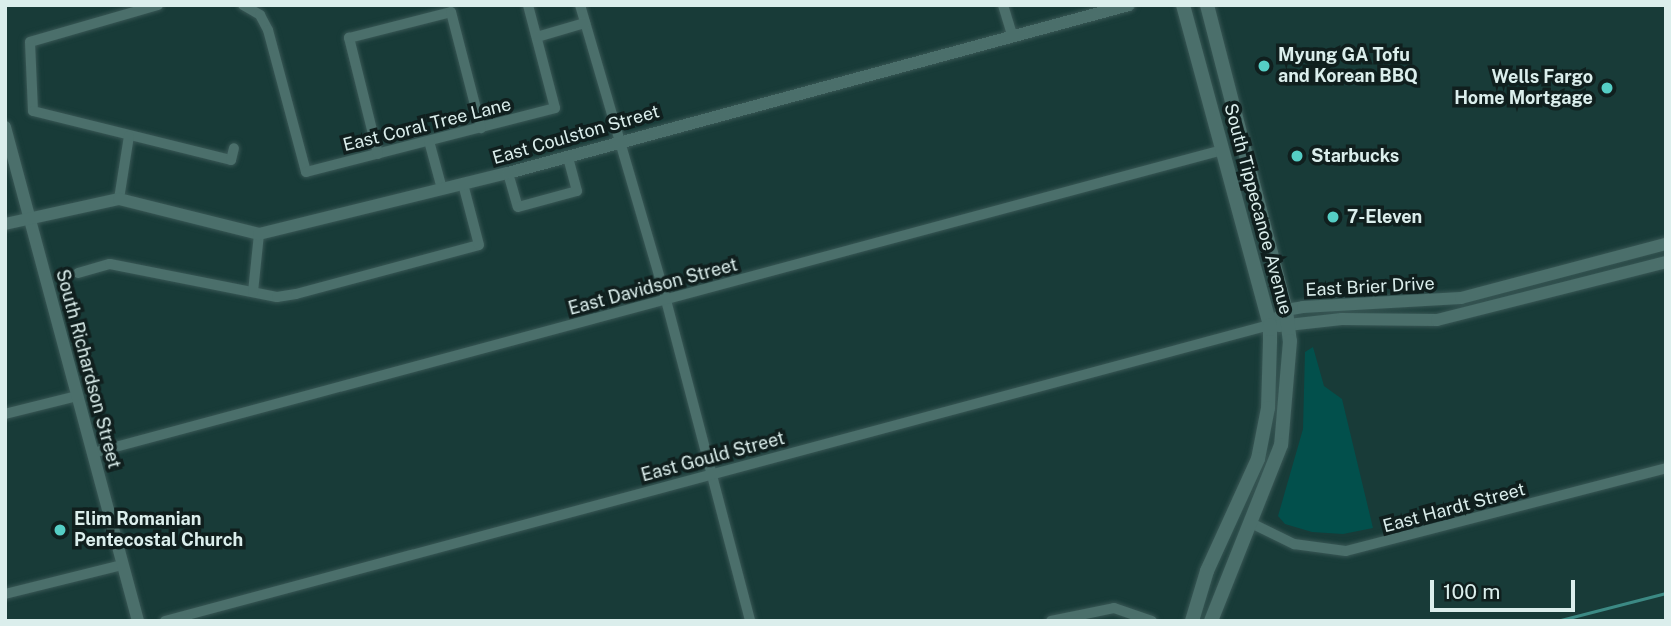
<!DOCTYPE html>
<html>
<head>
<meta charset="utf-8">
<style>
	body { margin:0 }
	#map { position:relative; width:1671px; height:626px; overflow:hidden; background:#183b38; font-family:"Public Sans",sans-serif }
	div>[style] { position:absolute }
	.green>* { inset:0; background:#02504c }
	.stream>* { height:2.5px; margin:-1.25px; padding:0 1.25px; transform-origin:1.25px; border-radius:1.25px; background:#3c8a84 }
	.roads { filter:drop-shadow(0 0 2px #395755) drop-shadow(0 0 2px #395755) }
	.minor>* { height:10px; margin:-5px; padding:0 5px; transform-origin:5px; border-radius:5px; background:#4b6f6b }
	.tertiary>* { height:12px; margin:-6px; padding:0 6px; transform-origin:6px; border-radius:6px; background:#4b6f6b }
	.secondary>* { height:14px; margin:-7px; padding:0 7px; transform-origin:7px; border-radius:7px; background:#4b6f6b }
	.dots>* { width:19px; height:19px; translate:-50% -50%; box-sizing:border-box; border:4px solid #101f1e; border-radius:50% }
	span { translate:-50% -50%; white-space:nowrap; text-align:center; line-height:1.15; -webkit-text-stroke:7px #101f1e; paint-order:stroke }
	.poi-label { font-size:18px; color:#dbeeec; font-weight:700 }
	.left { translate:0 -50%; text-align:left }
	.right { translate:-100% -50%; text-align:right }
	.street-label { font-size:18px; color:#dbeeec }
	.frame { position:absolute; inset:0; border:7px solid #dbeeec; pointer-events:none }
	.scale { position:absolute; left:1430px; top:580px; width:145px; height:32px; box-sizing:border-box; border:4px solid #dbeeec; border-top:0; padding-left:9px; font-size:21px; line-height:24px; white-space:nowrap; color:#dbeeec; -webkit-text-stroke:5px #101f1e; paint-order:stroke }
</style>
</head>
<body>
<div id="map">
	<div class="green">
		<div style="clip-path:polygon(1313px 347px,1324px 386px,1342px 399px,1373px 528px,1343px 534px,1312px 532px,1285px 524px,1278px 516px,1303px 429px,1305px 352px)"></div>
	</div>
	<div class="stream">
		<div style="left:1557px;top:621px;width:113px;rotate:-14.4deg"></div>
	</div>
	<div class="roads">
		<div class="minor">
			<div style="left:158px;top:5px;width:133px;rotate:163.9deg"></div>
			<div style="left:30px;top:42px;width:69px;rotate:87.5deg"></div>
			<div style="left:33px;top:111px;width:204px;rotate:13.9deg"></div>
			<div style="left:231px;top:160px;width:12px;rotate:-76deg"></div>
			<div style="left:243px;top:5px;width:20px;rotate:30deg"></div>
			<div style="left:260px;top:15px;width:17px;rotate:62deg"></div>
			<div style="left:268px;top:30px;width:147px;rotate:75deg"></div>
			<div style="left:306px;top:172px;width:257px;rotate:-14.4deg"></div>
			<div style="left:555px;top:108px;width:106px;rotate:-104.7deg"></div>
			<div style="left:580px;top:5px;width:307px;rotate:73.7deg"></div>
			<div style="left:666px;top:300px;width:332px;rotate:75.3deg"></div>
			<div style="left:1003px;top:5px;width:31px;rotate:73deg"></div>
			<div style="left:537px;top:37px;width:50px;rotate:-16.3deg"></div>
			<div style="left:429px;top:141px;width:50px;rotate:74.8deg"></div>
			<div style="left:378px;top:154px;width:120px;rotate:-104deg"></div>
			<div style="left:349px;top:38px;width:105px;rotate:-14.3deg"></div>
			<div style="left:451px;top:12px;width:120px;rotate:75.5deg"></div>
			<div style="left:508px;top:173px;width:35px;rotate:74deg"></div>
			<div style="left:518px;top:207px;width:61px;rotate:-15.2deg"></div>
			<div style="left:577px;top:191px;width:35px;rotate:-105deg"></div>
			<div style="left:119px;top:199px;width:64px;rotate:-81deg"></div>
			<div style="left:78px;top:273px;width:33px;rotate:-16deg"></div>
			<div style="left:110px;top:264px;width:170px;rotate:11.2deg"></div>
			<div style="left:277px;top:297px;width:19px;rotate:-9deg"></div>
			<div style="left:296px;top:294px;width:189px;rotate:-15deg"></div>
			<div style="left:479px;top:245px;width:63px;rotate:-104.7deg"></div>
			<div style="left:253px;top:292px;width:58px;rotate:-84.1deg"></div>
			<div style="left:5px;top:414px;width:74px;rotate:-14deg"></div>
			<div style="left:93px;top:453px;width:1169px;rotate:-15.02deg"></div>
			<div style="left:1253px;top:524px;width:46px;rotate:26deg"></div>
			<div style="left:1294px;top:544px;width:52px;rotate:7.7deg"></div>
			<div style="left:1346px;top:551px;width:331px;rotate:-14.5deg"></div>
			<div style="left:5px;top:594px;width:121px;rotate:-13.9deg"></div>
			<div style="left:165px;top:621px;width:1144px;rotate:-15deg"></div>
			<div style="left:1051px;top:621px;width:64px;rotate:-11.7deg"></div>
			<div style="left:1114px;top:608px;width:40px;rotate:18.9deg"></div>
		</div>
		<div class="tertiary">
			<div style="left:5px;top:127px;width:512px;rotate:74.93deg"></div>
			<div style="left:5px;top:224px;width:117px;rotate:-12.4deg"></div>
			<div style="left:119px;top:199px;width:144px;rotate:14deg"></div>
			<div style="left:259px;top:234px;width:256px;rotate:-13.8deg"></div>
			<div style="left:508px;top:173px;width:643px;rotate:-15.14deg"></div>
			<div style="left:1270px;top:325px;width:22px;rotate:-43deg"></div>
			<div style="left:1286px;top:310px;width:17px;rotate:-10deg"></div>
			<div style="left:1303px;top:307px;width:158px;rotate:-3.3deg"></div>
			<div style="left:1461px;top:298px;width:212px;rotate:-14.8deg"></div>
			<div style="left:1279px;top:326px;width:63px;rotate:-6.3deg"></div>
			<div style="left:1342px;top:319px;width:95px;rotate:0.6deg"></div>
			<div style="left:1437px;top:320px;width:236px;rotate:-14.2deg"></div>
		</div>
		<div class="secondary">
			<div style="left:1183px;top:5px;width:332px;rotate:74.8deg"></div>
			<div style="left:1270px;top:325px;width:17px;rotate:90deg"></div>
			<div style="left:1270px;top:342px;width:66px;rotate:91.7deg"></div>
			<div style="left:1268px;top:408px;width:52px;rotate:101.1deg"></div>
			<div style="left:1258px;top:459px;width:123px;rotate:114.5deg"></div>
			<div style="left:1207px;top:571px;width:52px;rotate:106.7deg"></div>
			<div style="left:1207px;top:5px;width:315px;rotate:75.5deg"></div>
			<div style="left:1286px;top:310px;width:31px;rotate:83deg"></div>
			<div style="left:1290px;top:341px;width:104px;rotate:94.9deg"></div>
			<div style="left:1281px;top:445px;width:189px;rotate:111.7deg"></div>
		</div>
	</div>
	<div class="dots">
		<div style="left:1264px;top:66px;background:#55cec5"></div>
		<div style="left:1607px;top:88px;background:#55cec5"></div>
		<div style="left:1297px;top:156px;background:#55cec5"></div>
		<div style="left:1333px;top:217px;background:#55cec5"></div>
		<div style="left:60px;top:530px;background:#55cec5"></div>
	</div>
	<div class="poi-label">
		<span class="left" style="left:1278px;top:66px">Myung GA Tofu<br>and Korean BBQ</span>
		<span class="right" style="left:1593px;top:88px">Wells Fargo<br>Home Mortgage</span>
		<span class="left" style="left:1311px;top:156px">Starbucks</span>
		<span class="left" style="left:1347px;top:217px">7-Eleven</span>
		<span class="left" style="left:74px;top:530px">Elim Romanian<br>Pentecostal Church</span>
	</div>
	<div class="street-label">
		<span style="left:427px;top:125px;rotate:-14deg">East Coral Tree Lane</span>
		<span style="left:576px;top:135px;rotate:-16deg">East Coulston Street</span>
		<span style="left:1258px;top:209px;rotate:75deg">South Tippecanoe Avenue</span>
		<span style="left:653px;top:287px;rotate:-15deg">East Davidson Street</span>
		<span style="left:1370px;top:287px;rotate:-3deg">East Brier Drive</span>
		<span style="left:88px;top:369px;rotate:75deg">South Richardson Street</span>
		<span style="left:713px;top:457px;rotate:-15deg">East Gould Street</span>
		<span style="left:1454px;top:508px;rotate:-15deg">East Hardt Street</span>
	</div>
	<div class="frame"></div>
	<div class="scale">100 m</div>
</div>
</body>
</html>
